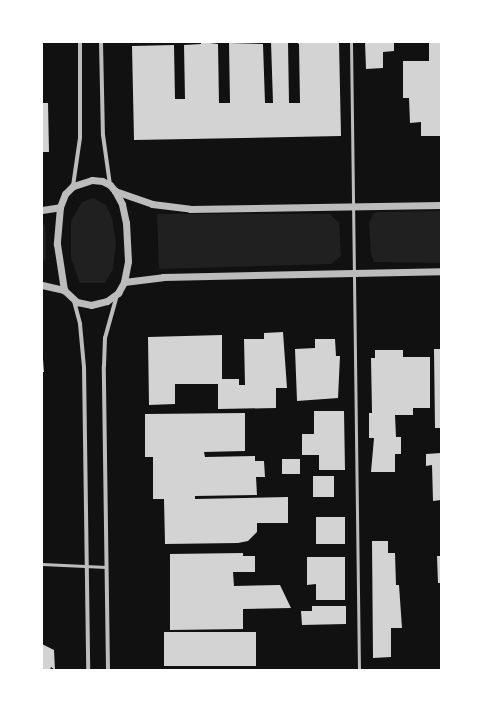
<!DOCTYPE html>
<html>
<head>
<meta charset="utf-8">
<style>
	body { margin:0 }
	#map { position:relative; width:483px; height:712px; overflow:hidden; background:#111; font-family:"Work Sans",sans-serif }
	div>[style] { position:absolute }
	.green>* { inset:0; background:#202020 }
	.building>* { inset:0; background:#d3d3d3; transform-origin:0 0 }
	.service>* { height:3px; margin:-1.5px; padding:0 1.5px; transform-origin:1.5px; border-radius:1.5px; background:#bcbcbc }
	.minor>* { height:4px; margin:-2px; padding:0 2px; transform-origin:2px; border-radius:2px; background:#bcbcbc }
	.tertiary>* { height:7px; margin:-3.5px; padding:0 3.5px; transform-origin:3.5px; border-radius:3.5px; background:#bcbcbc }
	span { translate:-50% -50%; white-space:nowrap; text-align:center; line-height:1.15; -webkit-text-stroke:4px #fff; paint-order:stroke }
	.frame { position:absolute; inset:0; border:43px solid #fff; pointer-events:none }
</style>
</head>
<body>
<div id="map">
	<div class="green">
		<div style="clip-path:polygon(93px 198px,106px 205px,112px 218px,116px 243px,113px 269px,105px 283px,80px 283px,71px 258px,71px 221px,82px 202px)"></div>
		<div style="clip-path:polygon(441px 211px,441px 263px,374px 262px,371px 254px,369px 223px,373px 214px,377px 212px)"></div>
		<div style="clip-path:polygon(157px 214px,330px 214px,339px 223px,341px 256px,331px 264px,159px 269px)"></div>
		<div style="clip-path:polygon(42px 221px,45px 226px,46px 257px,42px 266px)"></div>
	</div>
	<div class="building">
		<div style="clip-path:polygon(201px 42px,218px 44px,219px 103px,230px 103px,229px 43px,263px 44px,265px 103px,273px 103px,271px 42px,288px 42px,289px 103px,300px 103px,299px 44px,296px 42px,339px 42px,341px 136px,134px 140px,132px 46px,174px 45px,175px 99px,185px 99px,184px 45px,201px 44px)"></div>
		<div style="clip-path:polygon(365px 42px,394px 42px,394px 51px,383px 52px,383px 68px,366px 69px)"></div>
		<div style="clip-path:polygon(429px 42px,441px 42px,441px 136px,421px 136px,421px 122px,410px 123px,409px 98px,403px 98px,403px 61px,429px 61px)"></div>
		<div style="clip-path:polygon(42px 103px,48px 103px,49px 152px,42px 152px)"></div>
		<div style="clip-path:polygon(283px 332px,287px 388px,276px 388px,276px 408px,218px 409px,218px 384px,175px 384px,175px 404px,149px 405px,148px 337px,222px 335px,222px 379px,239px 379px,239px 385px,245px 385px,244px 339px,264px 339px,264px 333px)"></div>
		<div style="clip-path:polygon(315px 339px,335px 339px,336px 356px,340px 356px,338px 398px,297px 401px,295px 349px,315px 348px)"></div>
		<div style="clip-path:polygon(434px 349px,441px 349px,441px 428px,435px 428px)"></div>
		<div style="clip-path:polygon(375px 350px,403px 350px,403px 357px,430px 357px,430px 408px,413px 408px,413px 415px,395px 415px,396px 437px,401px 437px,401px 454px,395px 454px,395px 472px,371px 472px,374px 438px,369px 438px,369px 413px,372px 413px,371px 358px,375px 358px)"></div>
		<div style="clip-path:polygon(42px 359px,43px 359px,44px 372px,42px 372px)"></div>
		<div style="clip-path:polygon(314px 411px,344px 411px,345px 470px,319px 470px,319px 455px,302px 455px,302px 434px,314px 434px)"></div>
		<div style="clip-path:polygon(245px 413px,245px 451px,204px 452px,205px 457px,255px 456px,255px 461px,264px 461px,265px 477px,256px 477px,257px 495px,195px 496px,195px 499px,288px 497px,288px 523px,257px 523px,257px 532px,248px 541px,238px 543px,165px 544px,164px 499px,153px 499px,153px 457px,145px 457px,145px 414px)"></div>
		<div style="clip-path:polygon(441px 453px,441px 500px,433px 501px,432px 465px,426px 466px,426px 454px)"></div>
		<div style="left:282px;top:459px;width:18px;height:15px"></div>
		<div style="left:334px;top:476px;width:21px;height:21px;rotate:90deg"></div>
		<div style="left:345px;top:517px;width:27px;height:29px;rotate:90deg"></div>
		<div style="clip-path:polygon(372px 541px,388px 541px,388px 553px,395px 553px,396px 585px,399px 585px,402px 628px,391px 628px,391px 657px,373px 658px)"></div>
		<div style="clip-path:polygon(243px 553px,243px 556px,255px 556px,255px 572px,233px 572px,234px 586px,280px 585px,291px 608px,243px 609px,243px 629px,170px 630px,170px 554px)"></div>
		<div style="clip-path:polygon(437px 556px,441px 556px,441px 583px,438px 583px)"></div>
		<div style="clip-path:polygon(307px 557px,345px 557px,345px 600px,316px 600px,316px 584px,307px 585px)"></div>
		<div style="clip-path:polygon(312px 606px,346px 606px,346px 624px,302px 625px,301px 611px,312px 611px)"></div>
		<div style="left:256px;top:632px;width:34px;height:92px;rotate:90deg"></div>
		<div style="clip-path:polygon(42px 644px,54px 650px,55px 670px,51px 667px,50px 670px,42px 670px)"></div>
	</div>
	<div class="service">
		<div style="left:351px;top:42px;width:628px;rotate:89.27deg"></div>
		<div style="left:42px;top:564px;width:64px;rotate:2.7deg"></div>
	</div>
	<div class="minor">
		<div style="left:101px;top:42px;width:93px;rotate:88.8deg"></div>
		<div style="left:103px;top:135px;width:50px;rotate:82deg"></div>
		<div style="left:73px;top:186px;width:49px;rotate:-81.7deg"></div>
		<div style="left:80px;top:138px;width:96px;rotate:-90deg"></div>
		<div style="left:74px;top:301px;width:24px;rotate:75deg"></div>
		<div style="left:80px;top:324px;width:43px;rotate:84.7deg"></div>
		<div style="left:84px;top:367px;width:303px;rotate:89.2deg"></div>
		<div style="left:108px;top:670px;width:304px;rotate:-90.8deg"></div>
		<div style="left:104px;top:366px;width:28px;rotate:-88deg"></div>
		<div style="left:105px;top:338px;width:45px;rotate:-74.4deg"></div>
	</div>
	<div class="tertiary">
		<div style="left:115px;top:191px;width:39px;rotate:19deg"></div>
		<div style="left:152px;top:204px;width:38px;rotate:7deg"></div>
		<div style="left:190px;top:209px;width:251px;rotate:-0.9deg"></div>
		<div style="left:42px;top:210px;width:18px;rotate:-9deg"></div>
		<div style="left:124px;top:282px;width:39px;rotate:-7deg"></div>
		<div style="left:163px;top:277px;width:278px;rotate:-1.2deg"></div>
		<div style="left:42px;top:285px;width:23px;rotate:13deg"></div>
		<div style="left:64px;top:290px;width:18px;rotate:43deg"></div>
		<div style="left:77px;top:302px;width:14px;rotate:12deg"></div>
		<div style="left:91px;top:305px;width:16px;rotate:-14deg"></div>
		<div style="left:107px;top:301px;width:14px;rotate:-36deg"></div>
		<div style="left:118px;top:293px;width:13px;rotate:-61deg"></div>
		<div style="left:124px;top:282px;width:21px;rotate:-79deg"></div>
		<div style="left:128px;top:261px;width:38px;rotate:-93deg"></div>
		<div style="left:126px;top:223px;width:19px;rotate:-102deg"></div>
		<div style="left:122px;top:204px;width:15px;rotate:-118deg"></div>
		<div style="left:115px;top:191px;width:8px;rotate:-130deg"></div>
		<div style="left:110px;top:185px;width:9px;rotate:-153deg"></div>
		<div style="left:102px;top:181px;width:10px;rotate:-174deg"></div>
		<div style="left:92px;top:180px;width:20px;rotate:162deg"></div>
		<div style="left:73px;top:186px;width:11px;rotate:135deg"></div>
		<div style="left:65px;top:194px;width:14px;rotate:111deg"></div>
		<div style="left:60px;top:207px;width:37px;rotate:95deg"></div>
		<div style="left:57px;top:244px;width:47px;rotate:81.3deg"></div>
	</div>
	<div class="frame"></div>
</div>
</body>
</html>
